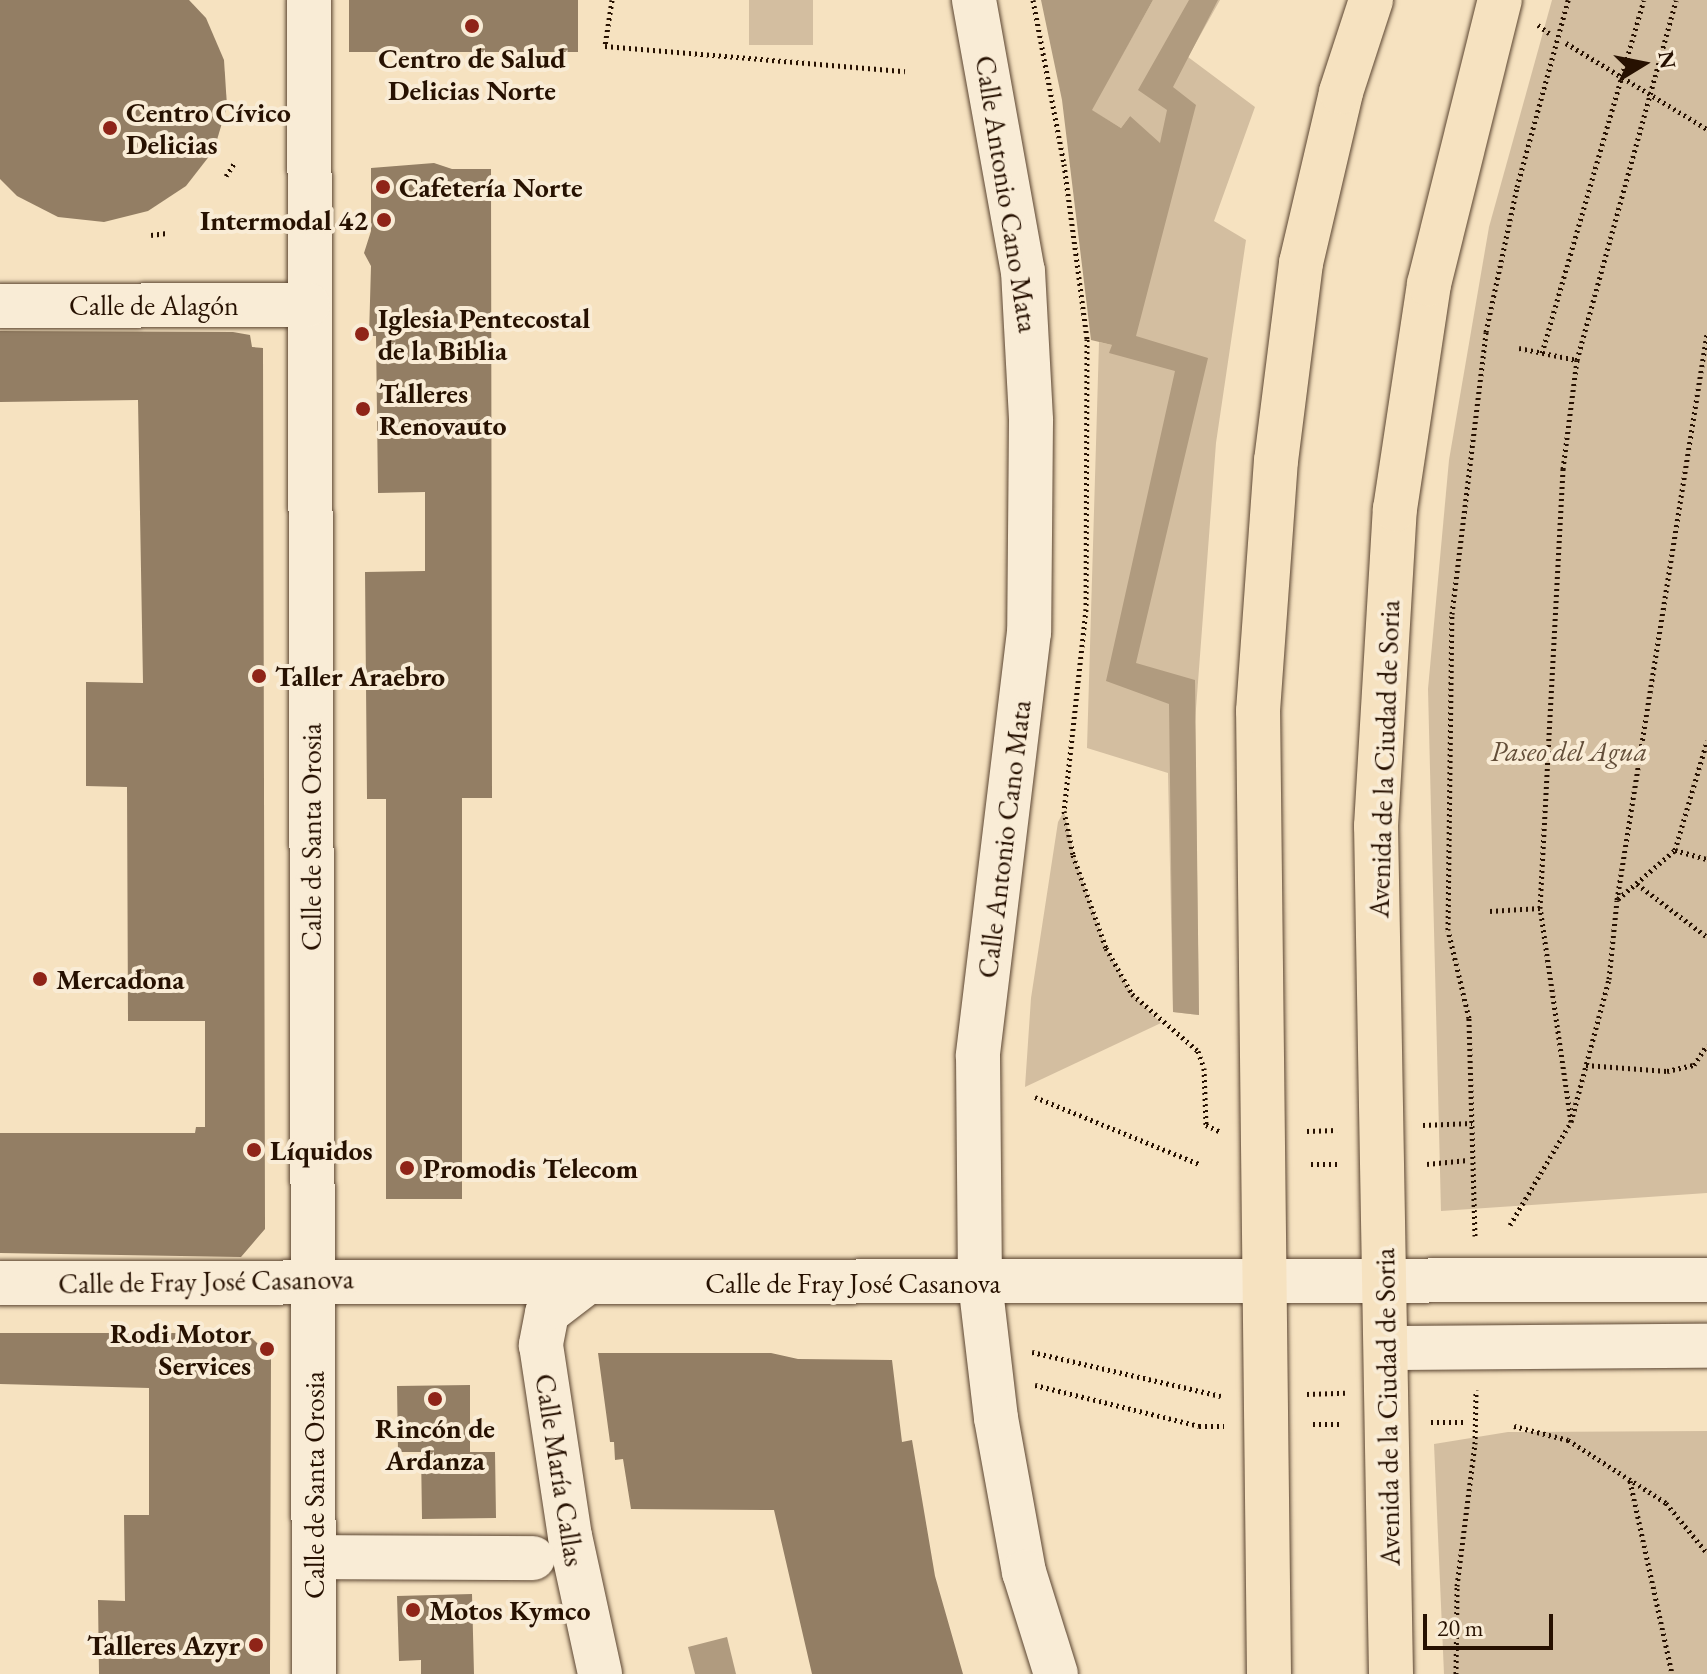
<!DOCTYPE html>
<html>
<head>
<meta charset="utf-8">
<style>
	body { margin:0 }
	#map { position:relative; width:1707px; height:1674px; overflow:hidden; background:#f6e2c0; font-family:"EB Garamond",serif }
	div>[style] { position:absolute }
	.green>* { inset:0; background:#d3bea0; transform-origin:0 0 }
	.water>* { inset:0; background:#b09b7f }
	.building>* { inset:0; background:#937e64; transform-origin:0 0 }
	.path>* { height:5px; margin-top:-2.5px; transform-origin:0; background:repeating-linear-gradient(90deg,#271101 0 2px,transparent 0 6px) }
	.roads { filter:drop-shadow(0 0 2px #5b4531) drop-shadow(0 0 2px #5b4531) }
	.street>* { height:44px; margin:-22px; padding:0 22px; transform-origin:22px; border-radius:22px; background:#f9ecd6 }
	.secondary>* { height:44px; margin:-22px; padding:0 22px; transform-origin:22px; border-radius:22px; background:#f9ecd6 }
	.primary>* { height:44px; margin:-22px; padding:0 22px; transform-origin:22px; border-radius:22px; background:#f6e2c0 }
	.dots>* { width:22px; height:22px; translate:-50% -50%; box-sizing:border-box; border:4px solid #f9ecd6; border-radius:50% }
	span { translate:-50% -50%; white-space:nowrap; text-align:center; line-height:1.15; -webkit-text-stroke:8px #f9ecd6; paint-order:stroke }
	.poi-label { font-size:28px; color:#271101; font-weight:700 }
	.left { translate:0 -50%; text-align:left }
	.right { translate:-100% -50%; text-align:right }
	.street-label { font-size:28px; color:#271101 }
	.park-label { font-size:28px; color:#634e39; font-style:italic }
	.north { position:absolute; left:1603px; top:24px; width:80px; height:80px; -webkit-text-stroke:6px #f9ecd6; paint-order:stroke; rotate:80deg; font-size:22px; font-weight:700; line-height:32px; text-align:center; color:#271101 }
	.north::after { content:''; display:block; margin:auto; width:28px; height:36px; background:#271101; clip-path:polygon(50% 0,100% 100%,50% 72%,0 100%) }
	.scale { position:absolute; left:1423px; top:1614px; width:130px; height:36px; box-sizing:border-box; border:4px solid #271101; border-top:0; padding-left:10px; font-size:24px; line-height:28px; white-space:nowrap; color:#271101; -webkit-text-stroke:6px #f9ecd6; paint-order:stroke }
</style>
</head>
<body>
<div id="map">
	<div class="green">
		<div style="left:749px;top:0;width:64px;height:45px"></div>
		<div style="clip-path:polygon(1153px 0,1220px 0,1188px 57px,1255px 107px,1214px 221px,1246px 240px,1216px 443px,1195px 722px,1199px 1015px,1173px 1012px,1168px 773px,1087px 748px,1099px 342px,1112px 345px,1130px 116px,1121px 128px,1091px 110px)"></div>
		<div style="clip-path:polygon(1552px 0,1707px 0,1707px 1193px,1441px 1211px,1428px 689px,1449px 460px,1489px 227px)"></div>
		<div style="clip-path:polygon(1064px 811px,1074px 855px,1106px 948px,1132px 994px,1161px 1023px,1025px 1087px,1031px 998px,1058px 822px)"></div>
		<div style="clip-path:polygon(1707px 1431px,1707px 1674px,1444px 1674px,1434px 1444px,1508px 1432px)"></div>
	</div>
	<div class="water">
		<div style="clip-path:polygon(1041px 0,1153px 0,1092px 110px,1121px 128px,1130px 116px,1160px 143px,1167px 110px,1138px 90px,1189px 0,1218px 0,1173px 87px,1196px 105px,1136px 336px,1208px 358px,1136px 663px,1195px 680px,1199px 1015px,1173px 1012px,1169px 704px,1106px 681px,1175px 371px,1109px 353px,1112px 345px,1091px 340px,1062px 100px)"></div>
		<div style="clip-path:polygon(727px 1637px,736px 1674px,695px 1674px,688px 1647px)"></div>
	</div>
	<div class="building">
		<div style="clip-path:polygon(0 0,189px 0,206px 18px,224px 60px,227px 106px,214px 150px,186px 186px,148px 211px,104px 222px,58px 217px,17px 196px,0 179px)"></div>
		<div style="left:349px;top:0;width:229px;height:52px"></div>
		<div style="clip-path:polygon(434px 163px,452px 169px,491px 169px,492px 798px,462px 798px,462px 1199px,386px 1199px,386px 799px,367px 799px,365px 572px,425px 571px,425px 492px,378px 493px,376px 336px,369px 336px,371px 266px,364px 253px,371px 231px,371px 168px)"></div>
		<div style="clip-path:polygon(0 331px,233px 332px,250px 335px,252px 347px,263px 348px,265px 1229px,241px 1257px,0 1253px,0 1133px,195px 1133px,196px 1127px,205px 1127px,205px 1021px,128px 1021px,127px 787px,86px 786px,86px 682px,143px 683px,138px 400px,0 402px)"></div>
		<div style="clip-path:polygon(0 1333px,247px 1333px,271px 1357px,270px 1674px,99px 1674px,98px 1600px,125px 1601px,124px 1515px,149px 1515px,149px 1388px,0 1384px)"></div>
		<div style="clip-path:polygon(598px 1353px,771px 1353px,798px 1359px,892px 1360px,902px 1442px,912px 1440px,935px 1576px,963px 1674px,812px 1674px,774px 1510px,631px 1509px,623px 1459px,615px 1460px,614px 1442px,610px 1442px)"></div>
		<div style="clip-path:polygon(470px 1385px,470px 1452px,495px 1452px,496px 1518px,422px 1519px,421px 1452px,398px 1452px,397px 1386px)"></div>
		<div style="clip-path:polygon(472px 1594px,474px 1674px,421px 1674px,421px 1660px,399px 1661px,397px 1596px)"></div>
	</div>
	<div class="path">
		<div style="left:612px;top:0;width:47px;rotate:98.7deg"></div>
		<div style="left:605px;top:46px;width:301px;rotate:4.8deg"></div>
		<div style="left:1033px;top:0;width:167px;rotate:79.3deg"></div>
		<div style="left:1064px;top:164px;width:177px;rotate:82.5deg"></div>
		<div style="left:1087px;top:339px;width:270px;rotate:90.2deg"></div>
		<div style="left:1086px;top:609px;width:203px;rotate:96.2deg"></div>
		<div style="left:1064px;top:811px;width:45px;rotate:78.4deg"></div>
		<div style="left:1073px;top:855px;width:99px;rotate:70.5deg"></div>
		<div style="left:1106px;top:948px;width:53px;rotate:60.5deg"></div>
		<div style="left:1132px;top:994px;width:87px;rotate:40.8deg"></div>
		<div style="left:1198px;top:1051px;width:18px;rotate:71deg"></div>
		<div style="left:1204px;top:1068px;width:57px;rotate:88deg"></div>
		<div style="left:1206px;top:1125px;width:17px;rotate:25deg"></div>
		<div style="left:1538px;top:25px;width:14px;rotate:36deg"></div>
		<div style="left:1566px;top:43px;width:165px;rotate:31.4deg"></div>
		<div style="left:226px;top:176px;width:17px;rotate:-57deg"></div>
		<div style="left:151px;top:235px;width:16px;rotate:-7deg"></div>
		<div style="left:1519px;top:348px;width:59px;rotate:11.7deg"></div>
		<div style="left:1542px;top:353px;width:367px;rotate:-73.9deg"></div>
		<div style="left:1675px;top:850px;width:33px;rotate:16deg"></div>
		<div style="left:1637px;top:884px;width:88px;rotate:37.1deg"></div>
		<div style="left:1618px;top:899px;width:75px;rotate:-40.7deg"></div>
		<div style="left:1675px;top:850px;width:114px;rotate:-73.6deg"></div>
		<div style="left:1490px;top:911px;width:50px;rotate:-3.4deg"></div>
		<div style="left:1586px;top:1065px;width:81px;rotate:4.2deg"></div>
		<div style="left:1667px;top:1071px;width:28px;rotate:-13deg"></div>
		<div style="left:1694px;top:1065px;width:24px;rotate:-57deg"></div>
		<div style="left:1035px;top:1097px;width:177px;rotate:22.2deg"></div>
		<div style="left:1571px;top:1122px;width:216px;rotate:-98.2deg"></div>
		<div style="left:1540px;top:908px;width:440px;rotate:-87deg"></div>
		<div style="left:1563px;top:469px;width:110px;rotate:-82.7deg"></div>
		<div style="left:1577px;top:360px;width:373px;rotate:-74.6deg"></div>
		<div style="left:1423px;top:1125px;width:49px;rotate:-2.3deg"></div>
		<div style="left:1307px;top:1131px;width:30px;rotate:-2deg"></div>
		<div style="left:1311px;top:1164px;width:26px"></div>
		<div style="left:1427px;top:1164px;width:41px;rotate:-5.6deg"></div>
		<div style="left:1510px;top:1225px;width:120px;rotate:-59.4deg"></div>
		<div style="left:1571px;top:1122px;width:148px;rotate:-75.1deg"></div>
		<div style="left:1609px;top:979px;width:79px;rotate:-84.2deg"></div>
		<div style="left:1617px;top:900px;width:573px;rotate:-80.97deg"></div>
		<div style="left:1475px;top:1236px;width:218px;rotate:-91.6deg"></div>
		<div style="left:1469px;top:1018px;width:90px;rotate:-103.4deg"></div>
		<div style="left:1448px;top:930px;width:316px;rotate:-89.3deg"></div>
		<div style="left:1452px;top:614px;width:284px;rotate:-83.1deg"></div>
		<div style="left:1486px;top:332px;width:148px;rotate:-77.9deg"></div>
		<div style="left:1517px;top:187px;width:194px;rotate:-74.7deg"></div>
		<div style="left:1032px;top:1352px;width:194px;rotate:13.1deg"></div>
		<div style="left:1035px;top:1385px;width:169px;rotate:14deg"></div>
		<div style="left:1199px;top:1426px;width:25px"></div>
		<div style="left:1307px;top:1394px;width:38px;rotate:-2deg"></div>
		<div style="left:1431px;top:1422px;width:36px"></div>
		<div style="left:1313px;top:1424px;width:29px"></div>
		<div style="left:1514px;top:1426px;width:56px;rotate:14.5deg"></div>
		<div style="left:1568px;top:1440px;width:117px;rotate:32.7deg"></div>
		<div style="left:1666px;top:1503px;width:65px;rotate:50.6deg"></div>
		<div style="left:1630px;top:1481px;width:198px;rotate:77.7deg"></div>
		<div style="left:1456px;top:1674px;width:88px;rotate:-89.3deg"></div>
		<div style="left:1457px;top:1586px;width:143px;rotate:-82.8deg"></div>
		<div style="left:1475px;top:1444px;width:54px;rotate:-88.9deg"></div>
	</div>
	<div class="roads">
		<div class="street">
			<div style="left:309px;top:0;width:1674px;rotate:89.83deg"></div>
			<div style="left:974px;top:0;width:275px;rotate:79.8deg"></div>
			<div style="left:1023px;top:271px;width:150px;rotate:86.9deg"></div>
			<div style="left:1031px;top:421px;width:211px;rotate:90.5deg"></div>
			<div style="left:1029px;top:632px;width:427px;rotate:96.9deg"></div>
			<div style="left:978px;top:1056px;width:226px;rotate:89.5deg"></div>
			<div style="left:980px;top:1282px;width:137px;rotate:83.3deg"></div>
			<div style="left:996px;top:1418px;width:157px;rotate:79.7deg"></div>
			<div style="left:1024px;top:1572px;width:107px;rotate:72.6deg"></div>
			<div style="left:0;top:306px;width:308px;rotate:-0.2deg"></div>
			<div style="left:586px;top:1283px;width:49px;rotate:142.4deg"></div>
			<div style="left:547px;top:1313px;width:33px;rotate:101deg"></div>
			<div style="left:541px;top:1345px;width:193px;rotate:81.4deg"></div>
			<div style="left:570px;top:1536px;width:141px;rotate:77.7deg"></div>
			<div style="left:314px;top:1557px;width:219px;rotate:0.3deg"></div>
		</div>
		<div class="secondary">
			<div style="left:0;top:1283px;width:1707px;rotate:-0.1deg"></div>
			<div style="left:1386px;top:1348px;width:321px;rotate:-0.4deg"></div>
		</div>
		<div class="primary">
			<div style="left:1269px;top:1674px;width:963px;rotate:-90.65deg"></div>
			<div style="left:1258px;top:711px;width:251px;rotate:-85.9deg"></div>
			<div style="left:1276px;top:461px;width:200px;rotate:-82.8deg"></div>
			<div style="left:1301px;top:263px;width:176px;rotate:-76.8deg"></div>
			<div style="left:1341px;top:92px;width:97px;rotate:-71.9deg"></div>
			<div style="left:1391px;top:1674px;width:848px;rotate:-91.01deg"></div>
			<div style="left:1376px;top:826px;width:318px;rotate:-86.6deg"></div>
			<div style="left:1395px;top:509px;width:228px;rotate:-81.4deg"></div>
			<div style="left:1429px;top:284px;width:293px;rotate:-76deg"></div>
		</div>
	</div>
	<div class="dots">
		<div style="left:472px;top:26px;background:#8f2418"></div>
		<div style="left:110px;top:128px;background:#8f2418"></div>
		<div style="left:383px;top:187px;background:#8f2418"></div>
		<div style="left:384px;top:220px;background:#8f2418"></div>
		<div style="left:362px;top:334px;background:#8f2418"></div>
		<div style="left:363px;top:409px;background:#8f2418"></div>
		<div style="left:259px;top:676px;background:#8f2418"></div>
		<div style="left:40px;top:979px;background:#8f2418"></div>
		<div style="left:254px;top:1150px;background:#8f2418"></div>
		<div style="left:407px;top:1168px;background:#8f2418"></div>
		<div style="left:267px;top:1349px;background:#8f2418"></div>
		<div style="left:435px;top:1399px;background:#8f2418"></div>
		<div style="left:413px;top:1610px;background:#8f2418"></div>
		<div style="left:256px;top:1645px;background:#8f2418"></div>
	</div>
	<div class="poi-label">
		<span style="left:472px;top:74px">Centro de Salud<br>Delicias Norte</span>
		<span class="left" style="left:126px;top:128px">Centro Cívico<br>Delicias</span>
		<span class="left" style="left:399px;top:187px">Cafetería Norte</span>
		<span class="right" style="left:368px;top:220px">Intermodal 42</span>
		<span class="left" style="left:378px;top:334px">Iglesia Pentecostal<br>de la Biblia</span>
		<span class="left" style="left:379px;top:409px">Talleres<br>Renovauto</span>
		<span class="left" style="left:275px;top:676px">Taller Araebro</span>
		<span class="left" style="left:56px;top:979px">Mercadona</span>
		<span class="left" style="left:270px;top:1150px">Líquidos</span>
		<span class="left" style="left:423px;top:1168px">Promodis Telecom</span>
		<span class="right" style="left:251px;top:1349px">Rodi Motor<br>Services</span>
		<span style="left:435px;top:1444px">Rincón de<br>Ardanza</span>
		<span class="left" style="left:429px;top:1610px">Motos Kymco</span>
		<span class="right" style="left:240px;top:1645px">Talleres Azyr</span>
	</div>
	<div class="street-label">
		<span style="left:1007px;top:194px;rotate:81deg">Calle Antonio Cano Mata</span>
		<span style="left:154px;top:305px">Calle de Alagón</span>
		<span style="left:1384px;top:759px;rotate:-88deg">Avenida de la Ciudad de Soria</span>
		<span style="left:311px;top:837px;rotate:-90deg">Calle de Santa Orosia</span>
		<span style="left:1004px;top:839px;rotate:-83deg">Calle Antonio Cano Mata</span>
		<span style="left:206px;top:1281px;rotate:-1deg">Calle de Fray José Casanova</span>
		<span style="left:853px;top:1283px">Calle de Fray José Casanova</span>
		<span style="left:1387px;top:1407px;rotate:-91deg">Avenida de la Ciudad de Soria</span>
		<span style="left:560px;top:1470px;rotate:81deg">Calle María Callas</span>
		<span style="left:314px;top:1485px;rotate:-90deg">Calle de Santa Orosia</span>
	</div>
	<div class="park-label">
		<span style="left:1569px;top:751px">Paseo del Agua</span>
	</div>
	<div class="north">N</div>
	<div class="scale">20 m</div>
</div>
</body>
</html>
